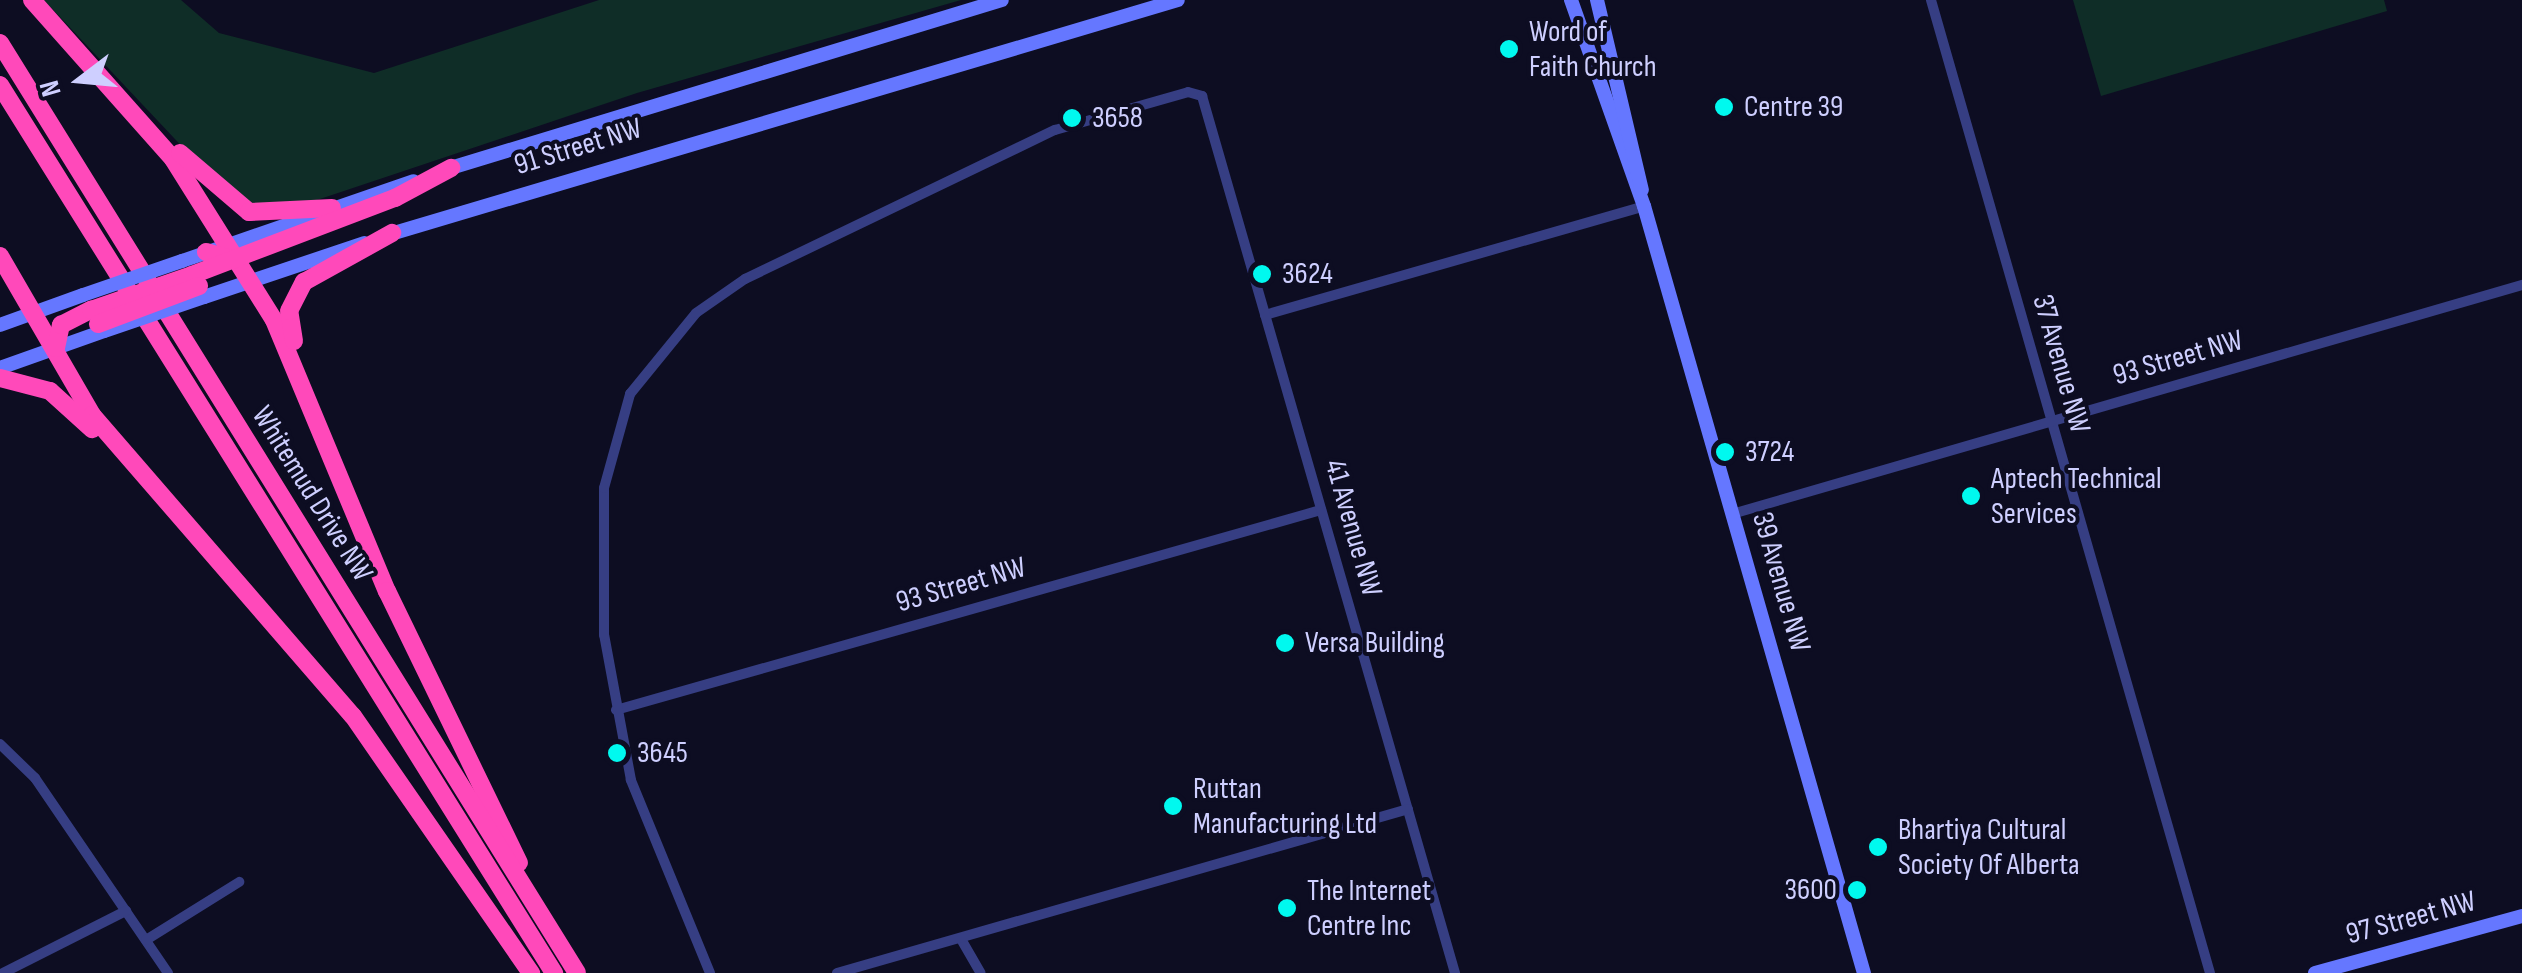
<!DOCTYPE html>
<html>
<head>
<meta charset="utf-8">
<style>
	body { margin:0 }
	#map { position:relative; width:2522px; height:973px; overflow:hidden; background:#0d0d22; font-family:"Sofia Sans Condensed",sans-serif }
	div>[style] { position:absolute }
	.green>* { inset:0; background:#0f2d27 }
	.street>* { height:10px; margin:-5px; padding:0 5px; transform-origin:5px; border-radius:5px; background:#363e83 }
	.secondary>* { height:14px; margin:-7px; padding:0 7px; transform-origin:7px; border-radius:7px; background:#6577ff }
	.highway>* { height:18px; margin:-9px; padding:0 9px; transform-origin:9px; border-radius:9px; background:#ff49ba }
	.secondary-bridge>* { height:14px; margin:-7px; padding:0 7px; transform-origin:7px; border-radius:7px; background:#6577ff }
	.highway-bridge>* { height:18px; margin:-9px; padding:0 9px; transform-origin:9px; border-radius:9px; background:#ff49ba }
	.dots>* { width:28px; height:28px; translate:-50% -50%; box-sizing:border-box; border:5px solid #0d0d22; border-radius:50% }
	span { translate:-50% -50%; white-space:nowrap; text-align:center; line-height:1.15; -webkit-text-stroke:8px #0d0d22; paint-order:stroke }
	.poi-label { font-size:30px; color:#cecfff }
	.left { translate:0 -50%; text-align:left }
	.right { translate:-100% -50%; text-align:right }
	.street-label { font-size:30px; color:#cecfff }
	.north { position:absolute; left:30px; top:30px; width:100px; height:100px; -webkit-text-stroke:8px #0d0d22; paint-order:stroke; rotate:254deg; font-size:28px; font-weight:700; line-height:40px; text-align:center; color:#cecfff }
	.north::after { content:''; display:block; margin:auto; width:35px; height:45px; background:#cecfff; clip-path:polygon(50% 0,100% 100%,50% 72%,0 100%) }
</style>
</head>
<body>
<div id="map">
	<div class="green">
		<div style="clip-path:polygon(44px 0,181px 0,219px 33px,374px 73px,599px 0,961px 0,637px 93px,299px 206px,257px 208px,222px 189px)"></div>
		<div style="clip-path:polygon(2073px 0,2384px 0,2387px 11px,2101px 96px)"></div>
	</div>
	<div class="street">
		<div style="left:1931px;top:0;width:1012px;rotate:74deg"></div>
		<div style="left:1265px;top:315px;width:394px;rotate:-16deg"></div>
		<div style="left:1732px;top:514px;width:823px;rotate:-16.17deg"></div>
		<div style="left:616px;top:710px;width:733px;rotate:-15.84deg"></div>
		<div style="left:0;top:744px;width:49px;rotate:44.2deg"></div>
		<div style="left:35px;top:778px;width:236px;rotate:55.7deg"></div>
		<div style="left:961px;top:939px;width:39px;rotate:60deg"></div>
		<div style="left:146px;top:940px;width:110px;rotate:-31.9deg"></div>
		<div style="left:3px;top:973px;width:138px;rotate:-26.8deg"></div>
		<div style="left:710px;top:973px;width:209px;rotate:-112.3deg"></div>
		<div style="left:631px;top:780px;width:147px;rotate:-100.5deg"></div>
		<div style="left:604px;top:635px;width:147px;rotate:-90deg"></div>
		<div style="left:604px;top:488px;width:98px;rotate:-74.5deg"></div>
		<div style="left:630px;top:394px;width:104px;rotate:-50.8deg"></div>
		<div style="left:696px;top:313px;width:60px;rotate:-34.8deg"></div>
		<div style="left:745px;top:279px;width:344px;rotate:-25.7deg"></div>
		<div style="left:1055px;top:130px;width:138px;rotate:-15.9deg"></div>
		<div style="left:1188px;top:92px;width:15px;rotate:16deg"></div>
		<div style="left:1202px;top:96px;width:913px;rotate:73.91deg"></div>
		<div style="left:837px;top:973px;width:594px;rotate:-16.02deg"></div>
	</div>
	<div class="secondary">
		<div style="left:1571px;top:0;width:219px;rotate:70.5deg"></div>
		<div style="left:1644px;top:206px;width:798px;rotate:74deg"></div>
		<div style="left:1597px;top:0;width:195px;rotate:76.7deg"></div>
		<div style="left:444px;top:170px;width:583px;rotate:-16.94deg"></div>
		<div style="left:384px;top:236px;width:828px;rotate:-16.55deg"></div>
		<div style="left:182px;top:261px;width:245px;rotate:-19deg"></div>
		<div style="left:204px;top:297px;width:169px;rotate:-18.6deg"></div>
		<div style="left:0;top:325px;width:88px;rotate:-19.9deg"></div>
		<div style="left:0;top:368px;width:110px;rotate:-19.6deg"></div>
		<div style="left:2315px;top:973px;width:215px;rotate:-15.4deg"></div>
	</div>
	<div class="highway">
		<div style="left:32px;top:0;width:213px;rotate:48.4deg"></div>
		<div style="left:173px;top:159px;width:190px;rotate:57.9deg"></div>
		<div style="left:274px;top:320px;width:294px;rotate:67.4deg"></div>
		<div style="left:387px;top:591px;width:302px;rotate:64.1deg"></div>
		<div style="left:0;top:43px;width:1094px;rotate:58.18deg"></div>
		<div style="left:0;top:85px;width:1047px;rotate:58.04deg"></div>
		<div style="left:180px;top:153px;width:91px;rotate:40.5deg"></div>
		<div style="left:249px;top:212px;width:83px;rotate:-2.8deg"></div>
		<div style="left:206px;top:252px;width:29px;rotate:16deg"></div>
		<div style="left:0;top:256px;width:184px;rotate:59.9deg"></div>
		<div style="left:92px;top:415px;width:398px;rotate:49.1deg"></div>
		<div style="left:353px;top:716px;width:313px;rotate:55.3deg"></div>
		<div style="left:192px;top:275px;width:217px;rotate:-20.8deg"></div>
		<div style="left:395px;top:198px;width:64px;rotate:-28.2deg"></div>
		<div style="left:294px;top:341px;width:30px;rotate:-99deg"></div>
		<div style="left:289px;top:311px;width:33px;rotate:-63deg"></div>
		<div style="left:304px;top:282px;width:101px;rotate:-29.1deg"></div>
		<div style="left:56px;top:348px;width:24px;rotate:-78deg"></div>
		<div style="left:61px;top:325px;width:34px;rotate:-27deg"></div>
		<div style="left:0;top:378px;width:52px;rotate:14.6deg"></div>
		<div style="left:50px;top:391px;width:57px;rotate:42.1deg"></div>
	</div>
	<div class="secondary-bridge">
		<div style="left:83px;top:295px;width:105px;rotate:-19deg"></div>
		<div style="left:104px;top:331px;width:106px;rotate:-18.8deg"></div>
	</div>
	<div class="highway-bridge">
		<div style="left:91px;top:310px;width:107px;rotate:-19.1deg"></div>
		<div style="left:98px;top:324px;width:108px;rotate:-20.6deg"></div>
	</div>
	<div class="dots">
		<div style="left:1509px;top:49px;background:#00f9ef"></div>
		<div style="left:1724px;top:107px;background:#00f9ef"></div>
		<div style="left:1072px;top:118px;background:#00f9ef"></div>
		<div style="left:1262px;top:274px;background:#00f9ef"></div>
		<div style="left:1725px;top:452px;background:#00f9ef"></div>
		<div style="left:1971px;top:496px;background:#00f9ef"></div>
		<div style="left:1285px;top:643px;background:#00f9ef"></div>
		<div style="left:617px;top:753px;background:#00f9ef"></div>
		<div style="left:1173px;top:806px;background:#00f9ef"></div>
		<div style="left:1878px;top:847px;background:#00f9ef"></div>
		<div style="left:1857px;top:890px;background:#00f9ef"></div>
		<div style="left:1287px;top:908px;background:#00f9ef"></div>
	</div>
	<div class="poi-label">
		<span class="left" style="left:1529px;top:49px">Word of<br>Faith Church</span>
		<span class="left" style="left:1744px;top:107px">Centre 39</span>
		<span class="left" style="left:1092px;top:118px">3658</span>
		<span class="left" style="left:1282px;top:274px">3624</span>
		<span class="left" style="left:1745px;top:452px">3724</span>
		<span class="left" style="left:1991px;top:496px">Aptech Technical<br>Services</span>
		<span class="left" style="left:1305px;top:643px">Versa Building</span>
		<span class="left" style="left:637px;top:753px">3645</span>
		<span class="left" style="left:1193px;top:806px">Ruttan<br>Manufacturing Ltd</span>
		<span class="left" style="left:1898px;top:847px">Bhartiya Cultural<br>Society Of Alberta</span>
		<span class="right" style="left:1837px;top:890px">3600</span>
		<span class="left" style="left:1307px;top:908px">The Internet<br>Centre Inc</span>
	</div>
	<div class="street-label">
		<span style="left:578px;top:147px;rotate:-17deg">91 Street NW</span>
		<span style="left:2178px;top:358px;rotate:-16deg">93 Street NW</span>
		<span style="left:2061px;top:364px;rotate:74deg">37 Avenue NW</span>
		<span style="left:312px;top:494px;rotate:58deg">Whitemud Drive NW</span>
		<span style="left:1353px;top:528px;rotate:74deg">41 Avenue NW</span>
		<span style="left:1781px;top:582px;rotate:74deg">39 Avenue NW</span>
		<span style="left:961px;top:585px;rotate:-16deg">93 Street NW</span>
		<span style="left:2411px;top:918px;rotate:-15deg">97 Street NW</span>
	</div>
	<div class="north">N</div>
</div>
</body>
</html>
